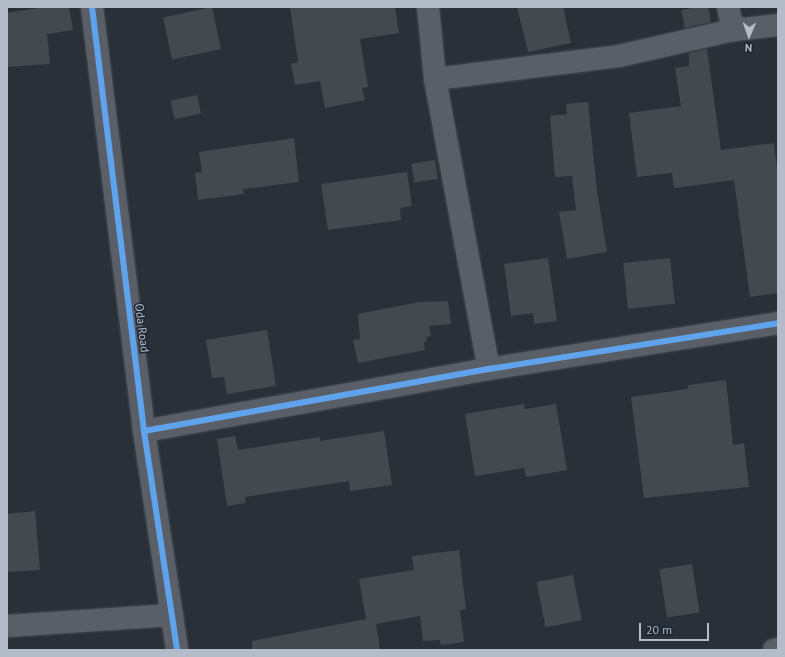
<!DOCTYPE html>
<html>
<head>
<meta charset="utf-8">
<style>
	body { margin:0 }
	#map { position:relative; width:785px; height:657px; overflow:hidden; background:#2a3038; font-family:"PT Sans",sans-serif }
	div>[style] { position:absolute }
	.building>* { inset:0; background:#444950; transform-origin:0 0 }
	.roads { filter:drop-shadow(0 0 1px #484c53) drop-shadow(0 0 1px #484c53) }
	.minor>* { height:22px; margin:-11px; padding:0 11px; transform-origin:11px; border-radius:11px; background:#5a5e66 }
	.cycleway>* { height:6px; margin:-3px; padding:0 3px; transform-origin:3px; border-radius:3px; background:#60a3ed }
	span { translate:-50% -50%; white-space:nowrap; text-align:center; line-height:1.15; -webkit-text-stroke:3px #1d2633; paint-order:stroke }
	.street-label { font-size:12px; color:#b4bcc9 }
	.frame { position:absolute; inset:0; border:8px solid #b4bcc9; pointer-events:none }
	.north { position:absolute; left:729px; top:16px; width:40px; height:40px; -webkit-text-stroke:3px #1d2633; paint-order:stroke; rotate:182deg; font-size:11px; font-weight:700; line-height:16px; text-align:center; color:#b4bcc9 }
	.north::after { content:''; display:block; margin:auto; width:14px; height:18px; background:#b4bcc9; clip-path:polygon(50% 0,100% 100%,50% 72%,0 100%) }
	.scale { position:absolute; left:639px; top:623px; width:70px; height:18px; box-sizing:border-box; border:2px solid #b4bcc9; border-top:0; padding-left:5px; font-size:12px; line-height:14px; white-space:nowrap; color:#b4bcc9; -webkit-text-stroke:3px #1d2633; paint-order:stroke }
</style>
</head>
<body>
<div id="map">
	<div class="building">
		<div style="clip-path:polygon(44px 7px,69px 7px,73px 30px,47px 34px,50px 64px,7px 67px,7px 13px)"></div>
		<div style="left:212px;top:7px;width:43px;height:50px;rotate:78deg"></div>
		<div style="clip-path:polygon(290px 7px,395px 7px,399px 33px,360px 39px,368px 87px,362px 88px,365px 100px,325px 108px,320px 81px,295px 85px,291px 64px,298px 62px)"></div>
		<div style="clip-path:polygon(517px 7px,563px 7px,571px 43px,528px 52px)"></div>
		<div style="clip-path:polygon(697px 7px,708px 7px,711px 22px,685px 28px,681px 10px)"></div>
		<div style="clip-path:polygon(707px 49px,721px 150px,774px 143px,778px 178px,778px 293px,750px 297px,734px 180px,674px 188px,672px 173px,637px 177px,629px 113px,681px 106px,675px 68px,689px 66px,689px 53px)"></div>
		<div style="left:197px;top:95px;width:19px;height:27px;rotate:78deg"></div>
		<div style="clip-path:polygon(588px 102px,597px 191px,607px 252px,567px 259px,559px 212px,576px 210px,572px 176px,555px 177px,550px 116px,567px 114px,566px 104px)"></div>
		<div style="clip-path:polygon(294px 138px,299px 182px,243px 189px,244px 194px,198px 200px,195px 173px,202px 172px,199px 152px)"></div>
		<div style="left:435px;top:160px;width:19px;height:24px;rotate:81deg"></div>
		<div style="clip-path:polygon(407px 172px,412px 206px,400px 208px,401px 220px,328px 230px,321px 184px)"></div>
		<div style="clip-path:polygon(548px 258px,557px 321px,534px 324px,533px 313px,511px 316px,504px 264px)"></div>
		<div style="left:670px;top:258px;width:46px;height:47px;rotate:84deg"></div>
		<div style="clip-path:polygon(448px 301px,451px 324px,429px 326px,431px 336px,426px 337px,427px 342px,424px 342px,425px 350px,358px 363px,353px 340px,360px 339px,358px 314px,419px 302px)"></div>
		<div style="clip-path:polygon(267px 330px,276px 386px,227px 394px,224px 377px,212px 378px,206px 340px)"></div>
		<div style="clip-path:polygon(726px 380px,733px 445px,744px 443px,749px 487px,644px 498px,631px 397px,688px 389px,688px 385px)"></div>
		<div style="clip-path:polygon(524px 404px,525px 409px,556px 404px,567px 470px,526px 477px,524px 468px,475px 476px,465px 414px)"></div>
		<div style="clip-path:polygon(384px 431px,392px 485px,350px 491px,349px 481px,245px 497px,246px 503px,227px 506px,217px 439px,235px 436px,238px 450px,320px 437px,320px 441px)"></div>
		<div style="clip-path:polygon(35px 511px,40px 570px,7px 572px,7px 514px)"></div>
		<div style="clip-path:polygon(459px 550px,466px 609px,460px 610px,464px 642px,441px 645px,440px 640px,423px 641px,420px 616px,376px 624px,380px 650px,252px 650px,252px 641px,366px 619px,359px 579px,414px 570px,412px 556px)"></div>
		<div style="left:692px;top:564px;width:49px;height:33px;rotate:81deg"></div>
		<div style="left:573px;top:575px;width:46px;height:37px;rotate:79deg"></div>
	</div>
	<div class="roads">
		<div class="minor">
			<div style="left:92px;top:7px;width:427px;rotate:83deg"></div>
			<div style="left:144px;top:431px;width:221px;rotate:81.4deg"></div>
			<div style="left:428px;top:7px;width:72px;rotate:84.4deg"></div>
			<div style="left:435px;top:79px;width:295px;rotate:79.5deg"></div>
			<div style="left:728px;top:7px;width:24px;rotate:78deg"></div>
			<div style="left:435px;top:79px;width:185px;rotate:-7.1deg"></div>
			<div style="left:619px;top:56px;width:117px;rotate:-12.8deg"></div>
			<div style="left:733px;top:30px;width:45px;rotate:-6.3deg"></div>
			<div style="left:144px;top:431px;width:351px;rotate:-10.2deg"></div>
			<div style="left:489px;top:369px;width:293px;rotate:-9deg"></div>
			<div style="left:7px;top:626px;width:165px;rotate:-3.8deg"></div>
			<div style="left:774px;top:650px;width:4px;rotate:-14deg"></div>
		</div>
	</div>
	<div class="cycleway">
		<div style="left:92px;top:7px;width:427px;rotate:83deg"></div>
		<div style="left:144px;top:431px;width:221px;rotate:81.4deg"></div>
		<div style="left:144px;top:431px;width:351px;rotate:-10.2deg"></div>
		<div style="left:489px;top:369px;width:293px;rotate:-9deg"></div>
	</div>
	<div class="street-label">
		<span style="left:142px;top:328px;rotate:83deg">Oda Road</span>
	</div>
	<div class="frame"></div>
	<div class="north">N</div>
	<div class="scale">20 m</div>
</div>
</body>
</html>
